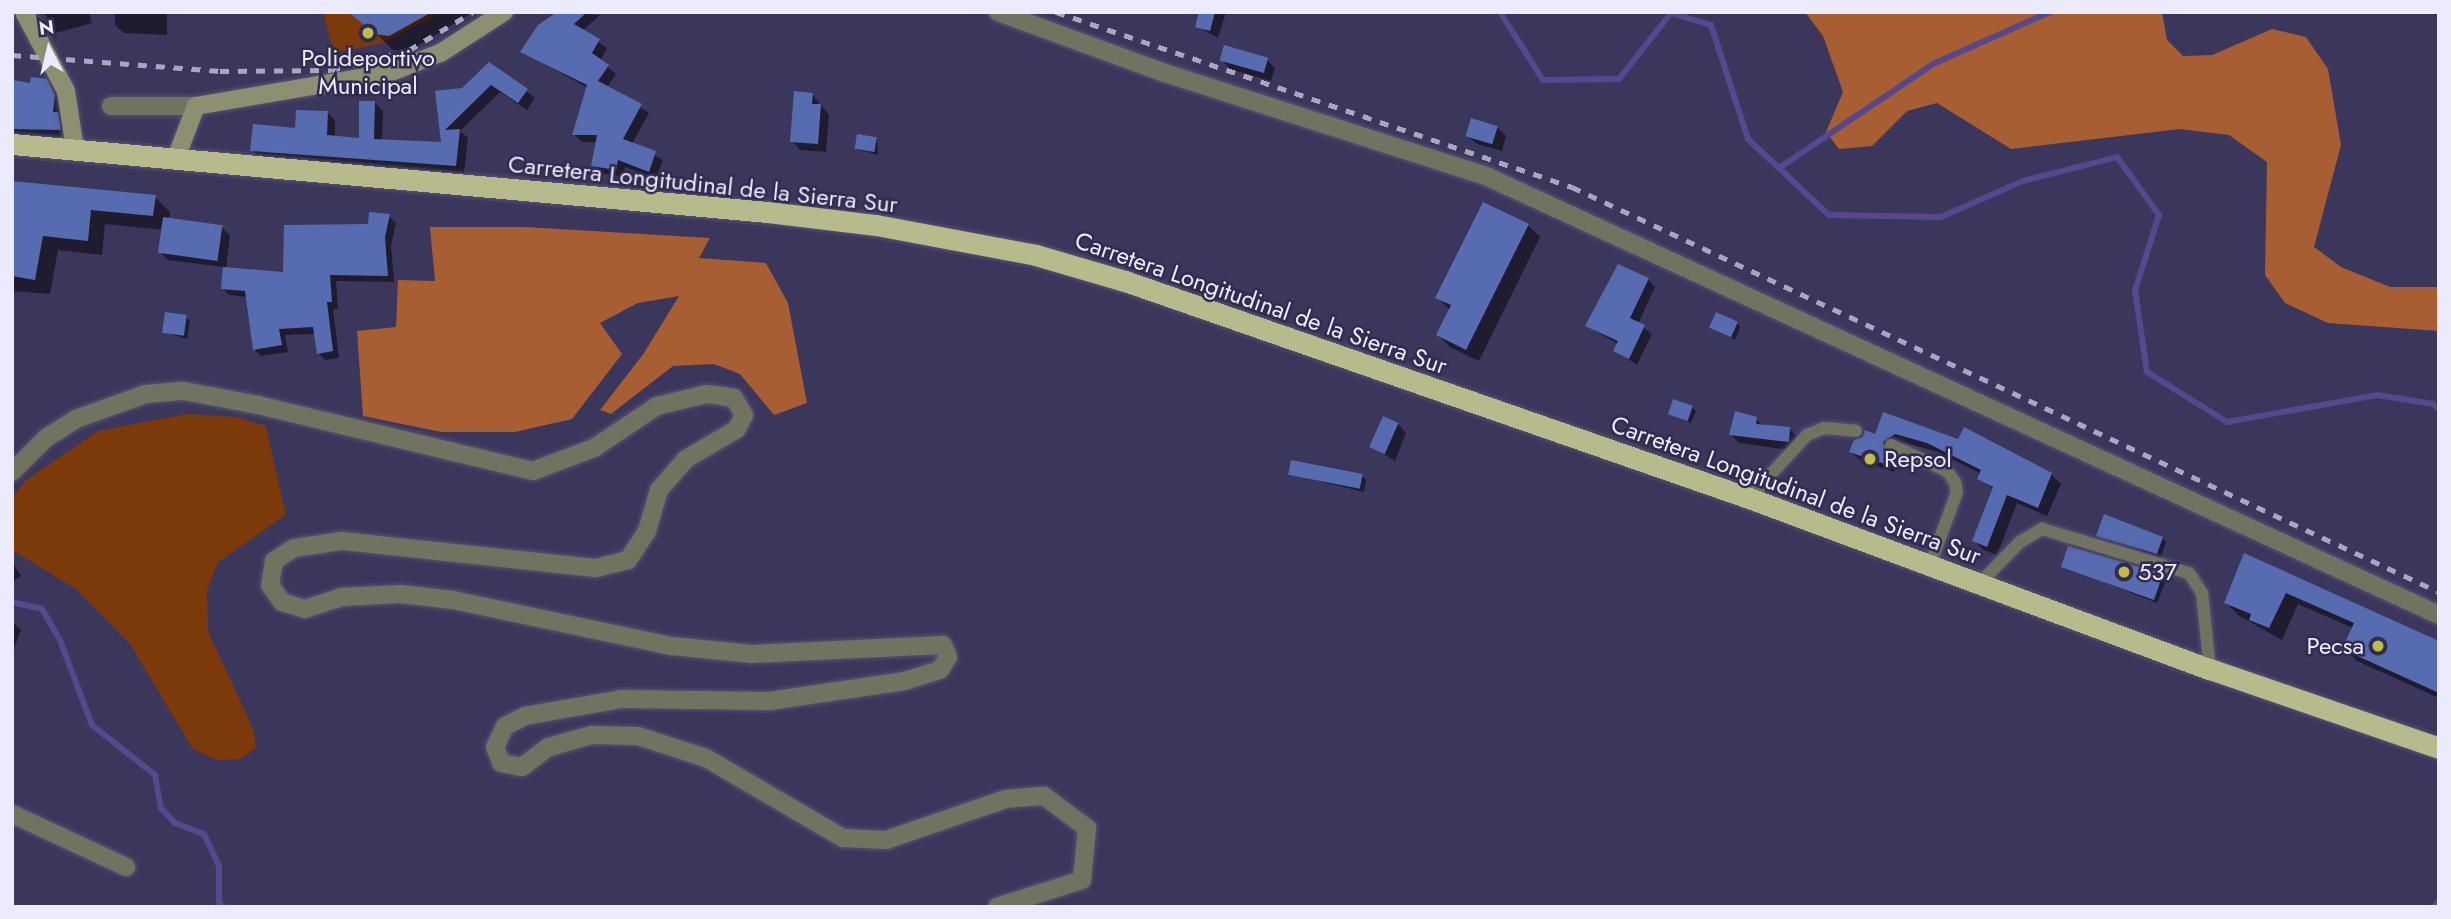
<!DOCTYPE html>
<html>
<head>
<meta charset="utf-8">
<style>
	body { margin:0 }
	#map { position:relative; width:2451px; height:919px; overflow:hidden; background:#3b365b; font-family:Jost,sans-serif }
	div>[style] { position:absolute }
	.green>* { inset:0; background:#7c3a0b }
	.forest>* { inset:0; background:#a75e33 }
	.shadow>* { inset:0; background:#0007 }
	.stream>* { height:6px; margin:-3px; padding:0 3px; transform-origin:3px; border-radius:3px; background:#55488e }
	.building>* { inset:0; background:#566bb0; transform-origin:0 0 }
	.roads { filter:drop-shadow(0 0 2px #575375) drop-shadow(0 0 2px #575375) }
	.lane>* { height:12px; margin:-6px; padding:0 6px; transform-origin:6px; border-radius:6px; background:#71725f }
	.street>* { height:18px; margin:-9px; padding:0 9px; transform-origin:9px; border-radius:9px; background:#71725f }
	.secondary>* { height:18px; margin:-9px; padding:0 9px; transform-origin:9px; border-radius:9px; background:#8e8f71 }
	.highway>* { height:21px; margin:-10.5px; padding:0 10.5px; transform-origin:10.5px; border-radius:10.5px; background:#b8ba8b }
	.rail>* { height:5px; margin-top:-2.5px; transform-origin:0; background:repeating-linear-gradient(90deg,#a9a7c0 0 9px,transparent 0 18px) }
	.dots>* { width:19px; height:19px; translate:-50% -50%; box-sizing:border-box; border:4px solid #312c4f; border-radius:50% }
	span { translate:-50% -50%; white-space:nowrap; text-align:center; line-height:1.15; -webkit-text-stroke:5px #312c4f; paint-order:stroke }
	.poi-label { font-size:24px; color:#ecebfe }
	.left { translate:0 -50%; text-align:left }
	.right { translate:-100% -50%; text-align:right }
	.street-label { font-size:24px; color:#ecebfe }
	.frame { position:absolute; inset:0; border:14px solid #ecebfe; pointer-events:none }
	.north { position:absolute; left:14px; top:14px; width:70px; height:70px; -webkit-text-stroke:5px #312c4f; paint-order:stroke; rotate:353deg; font-size:19px; font-weight:700; line-height:28px; text-align:center; color:#ecebfe }
	.north::after { content:''; display:block; margin:auto; width:24px; height:32px; background:#ecebfe; clip-path:polygon(50% 0,100% 100%,50% 72%,0 100%) }
</style>
</head>
<body>
<div id="map">
	<div class="green">
		<div style="clip-path:polygon(323px 12px,441px 12px,382px 43px,334px 53px)"></div>
		<div style="clip-path:polygon(187px 414px,236px 417px,266px 426px,286px 515px,218px 562px,207px 591px,208px 631px,254px 731px,256px 748px,240px 759px,216px 760px,193px 749px,130px 644px,76px 589px,12px 550px,12px 498px,26px 480px,98px 431px)"></div>
	</div>
	<div class="forest">
		<div style="clip-path:polygon(1805px 12px,2162px 12px,2167px 40px,2183px 56px,2212px 55px,2272px 29px,2306px 37px,2328px 69px,2341px 145px,2314px 247px,2341px 267px,2390px 287px,2439px 287px,2439px 331px,2328px 323px,2285px 303px,2265px 275px,2267px 162px,2229px 135px,2180px 129px,2011px 149px,1937px 103px,1907px 111px,1872px 146px,1839px 149px,1826px 132px,1843px 92px,1823px 36px)"></div>
		<div style="clip-path:polygon(430px 227px,525px 227px,710px 238px,699px 258px,766px 263px,788px 303px,807px 403px,774px 415px,740px 374px,714px 364px,673px 366px,611px 414px,600px 410px,644px 353px,679px 296px,638px 303px,600px 323px,622px 354px,572px 419px,515px 432px,441px 432px,363px 416px,357px 331px,396px 327px,398px 280px,435px 281px)"></div>
	</div>
	<div class="shadow">
		<div style="clip-path:polygon(44px 12px,89px 12px,92px 23px,56px 33px)"></div>
		<div style="clip-path:polygon(115px 12px,167px 12px,167px 35px,124px 33px,115px 25px)"></div>
		<div style="clip-path:polygon(354px 12px,473px 12px,407px 52px,393px 50px)"></div>
		<div style="clip-path:polygon(560px 12px,600px 15px,582px 31px,607px 48px,600px 61px,616px 74px,607px 87px,649px 113px,632px 144px,663px 160px,656px 178px,625px 167px,623px 177px,601px 173px,593px 166px,597px 142px,582px 142px,574px 134px,588px 88px,523px 52px)"></div>
		<div style="clip-path:polygon(1201px 12px,1226px 12px,1218px 38px,1197px 26px)"></div>
		<div style="clip-path:polygon(1222px 60px,1267px 60px,1275px 68px,1271px 81px,1230px 69px)"></div>
		<div style="clip-path:polygon(489px 64px,535px 98px,527px 110px,500px 92px,460px 131px,468px 138px,464px 173px,260px 158px,252px 151px,327px 112px,335px 120px,335px 137px,361px 140px,375px 103px,383px 111px,382px 141px,443px 144px,437px 93px,463px 90px)"></div>
		<div style="clip-path:polygon(46px 80px,63px 105px,68px 138px,12px 134px,12px 82px,32px 85px)"></div>
		<div style="clip-path:polygon(813px 95px,829px 115px,826px 152px,800px 150px,792px 141px)"></div>
		<div style="clip-path:polygon(1497px 127px,1506px 136px,1502px 151px,1477px 144px,1468px 136px)"></div>
		<div style="clip-path:polygon(877px 139px,878px 155px,857px 149px)"></div>
		<div style="clip-path:polygon(12px 182px,155px 197px,170px 212px,169px 220px,221px 227px,230px 235px,226px 269px,285px 274px,389px 216px,396px 223px,391px 245px,394px 282px,336px 281px,338px 309px,333px 309px,339px 358px,325px 360px,318px 353px,315px 334px,285px 335px,288px 352px,261px 356px,254px 349px,247px 297px,229px 295px,222px 288px,224px 267px,168px 260px,160px 252px,163px 230px,105px 224px,102px 255px,58px 250px,50px 294px,12px 291px)"></div>
		<div style="clip-path:polygon(1528px 225px,1540px 237px,1479px 361px,1450px 347px,1438px 335px,1450px 310px,1438px 298px)"></div>
		<div style="clip-path:polygon(1648px 279px,1655px 287px,1638px 324px,1652px 334px,1637px 365px,1615px 350px,1618px 344px,1587px 326px)"></div>
		<div style="clip-path:polygon(186px 317px,190px 321px,187px 339px,164px 332px)"></div>
		<div style="clip-path:polygon(1737px 323px,1740px 327px,1735px 340px,1711px 327px)"></div>
		<div style="clip-path:polygon(1692px 407px,1696px 411px,1691px 423px,1670px 413px)"></div>
		<div style="clip-path:polygon(1884px 414px,2051px 474px,2061px 484px,2047px 516px,2017px 503px,1997px 555px,1984px 550px,1974px 541px,1994px 490px,1979px 478px,1981px 474px,1938px 452px,1905px 443px,1891px 452px,1897px 464px,1894px 472px,1861px 461px,1851px 452px,1876px 436px)"></div>
		<div style="clip-path:polygon(1756px 419px,1764px 427px,1789px 429px,1797px 437px,1795px 451px,1739px 443px,1731px 435px)"></div>
		<div style="clip-path:polygon(1398px 424px,1406px 433px,1395px 461px,1373px 447px)"></div>
		<div style="clip-path:polygon(1290px 474px,1362px 476px,1366px 480px,1364px 492px)"></div>
		<div style="clip-path:polygon(2098px 536px,2162px 538px,2166px 542px,2161px 557px)"></div>
		<div style="clip-path:polygon(2245px 555px,2439px 643px,2439px 698px,2357px 661px,2344px 648px,2353px 628px,2298px 604px,2282px 640px,2238px 615px,2226px 603px)"></div>
		<div style="clip-path:polygon(12px 562px,21px 576px,12px 582px)"></div>
		<div style="clip-path:polygon(2063px 566px,2162px 576px,2166px 580px,2157px 603px)"></div>
		<div style="clip-path:polygon(12px 622px,21px 630px,12px 654px)"></div>
	</div>
	<div class="stream">
		<div style="left:1500px;top:12px;width:80px;rotate:57.7deg"></div>
		<div style="left:1543px;top:80px;width:76px;rotate:-0.8deg"></div>
		<div style="left:1619px;top:79px;width:84px;rotate:-51.8deg"></div>
		<div style="left:1671px;top:13px;width:42px;rotate:16.7deg"></div>
		<div style="left:1711px;top:25px;width:120px;rotate:72deg"></div>
		<div style="left:1748px;top:139px;width:111px;rotate:43.2deg"></div>
		<div style="left:1829px;top:215px;width:112px;rotate:1deg"></div>
		<div style="left:1941px;top:217px;width:90px;rotate:-23.7deg"></div>
		<div style="left:2023px;top:181px;width:97px;rotate:-14.3deg"></div>
		<div style="left:2117px;top:157px;width:72px;rotate:54.1deg"></div>
		<div style="left:2159px;top:215px;width:79px;rotate:107.7deg"></div>
		<div style="left:2135px;top:290px;width:83px;rotate:81.7deg"></div>
		<div style="left:2147px;top:372px;width:94px;rotate:32deg"></div>
		<div style="left:2227px;top:422px;width:152px;rotate:-10.2deg"></div>
		<div style="left:2377px;top:395px;width:57px;rotate:9.1deg"></div>
		<div style="left:2433px;top:404px;width:8px;rotate:40deg"></div>
		<div style="left:1779px;top:168px;width:186px;rotate:-34deg"></div>
		<div style="left:1933px;top:64px;width:128px;rotate:-24deg"></div>
		<div style="left:12px;top:602px;width:31px;rotate:13deg"></div>
		<div style="left:42px;top:609px;width:36px;rotate:60deg"></div>
		<div style="left:60px;top:640px;width:91px;rotate:69.4deg"></div>
		<div style="left:92px;top:725px;width:80px;rotate:38.4deg"></div>
		<div style="left:155px;top:775px;width:34px;rotate:80deg"></div>
		<div style="left:161px;top:808px;width:21px;rotate:47deg"></div>
		<div style="left:175px;top:823px;width:31px;rotate:21deg"></div>
		<div style="left:204px;top:834px;width:35px;rotate:65deg"></div>
		<div style="left:219px;top:866px;width:36px;rotate:90deg"></div>
		<div style="left:219px;top:902px;width:6px;rotate:51deg"></div>
		<div style="left:2434px;top:907px;width:9px;rotate:-54deg"></div>
	</div>
	<div class="building">
		<div style="clip-path:polygon(349px 12px,432px 12px,389px 36px,374px 34px)"></div>
		<div style="clip-path:polygon(557px 12px,587px 12px,574px 24px,600px 39px,592px 53px,609px 65px,598px 81px,642px 104px,623px 139px,656px 151px,649px 172px,618px 160px,616px 170px,591px 166px,597px 135px,572px 135px,587px 85px,520px 52px,538px 25px)"></div>
		<div style="clip-path:polygon(1199px 12px,1215px 12px,1210px 31px,1195px 27px)"></div>
		<div style="left:1224px;top:45px;width:46px;height:16px;rotate:16deg"></div>
		<div style="clip-path:polygon(489px 62px,528px 89px,518px 103px,491px 85px,445px 130px,460px 129px,456px 166px,250px 151px,253px 124px,295px 128px,296px 110px,328px 111px,327px 135px,359px 138px,359px 101px,375px 101px,374px 139px,441px 142px,435px 91px,462px 88px)"></div>
		<div style="clip-path:polygon(31px 77px,47px 79px,55px 95px,53px 112px,58px 112px,61px 130px,12px 129px,12px 80px,30px 83px)"></div>
		<div style="clip-path:polygon(794px 91px,813px 93px,812px 104px,821px 104px,818px 144px,790px 142px)"></div>
		<div style="left:1471px;top:118px;width:28px;height:19px;rotate:17deg"></div>
		<div style="left:857px;top:134px;width:20px;height:15px;rotate:9deg"></div>
		<div style="clip-path:polygon(12px 181px,156px 195px,153px 216px,91px 210px,88px 241px,43px 236px,35px 280px,12px 276px)"></div>
		<div style="clip-path:polygon(1483px 202px,1529px 224px,1466px 350px,1436px 335px,1451px 305px,1435px 298px)"></div>
		<div style="clip-path:polygon(369px 212px,390px 214px,385px 237px,388px 276px,330px 275px,332px 302px,327px 302px,333px 351px,317px 354px,313px 327px,279px 329px,282px 345px,253px 350px,245px 291px,221px 289px,223px 267px,283px 272px,284px 225px,368px 224px)"></div>
		<div style="left:163px;top:217px;width:60px;height:36px;rotate:8deg"></div>
		<div style="clip-path:polygon(1618px 264px,1649px 278px,1630px 318px,1645px 325px,1629px 359px,1613px 351px,1618px 341px,1585px 326px)"></div>
		<div style="left:165px;top:312px;width:22px;height:21px;rotate:8deg"></div>
		<div style="left:1716px;top:312px;width:24px;height:17px;rotate:24deg"></div>
		<div style="left:1673px;top:399px;width:21px;height:16px;rotate:19deg"></div>
		<div style="clip-path:polygon(1735px 411px,1757px 417px,1756px 424px,1790px 427px,1789px 442px,1729px 435px)"></div>
		<div style="clip-path:polygon(1883px 412px,1958px 439px,1964px 427px,2052px 473px,2038px 508px,2007px 495px,1987px 547px,1972px 541px,1993px 487px,1977px 479px,1981px 470px,1927px 443px,1895px 434px,1883px 442px,1888px 453px,1885px 464px,1849px 452px,1854px 440px,1863px 437px,1865px 430px,1875px 434px)"></div>
		<div style="left:1383px;top:416px;width:17px;height:34px;rotate:24deg"></div>
		<div style="left:1291px;top:460px;width:73px;height:15px;rotate:11deg"></div>
		<div style="clip-path:polygon(2104px 514px,2163px 537px,2157px 554px,2096px 536px)"></div>
		<div style="clip-path:polygon(2068px 546px,2163px 574px,2154px 600px,2061px 567px)"></div>
		<div style="clip-path:polygon(2244px 553px,2439px 641px,2439px 693px,2342px 649px,2354px 623px,2286px 593px,2269px 628px,2249px 620px,2251px 614px,2224px 603px)"></div>
	</div>
	<div class="roads">
		<div class="lane">
			<div style="left:1891px;top:445px;width:62px;rotate:24.9deg"></div>
			<div style="left:1947px;top:471px;width:14px;rotate:54deg"></div>
			<div style="left:1955px;top:482px;width:10px;rotate:79deg"></div>
			<div style="left:1957px;top:492px;width:78px;rotate:110.3deg"></div>
			<div style="left:1749px;top:498px;width:86px;rotate:-47.4deg"></div>
			<div style="left:1807px;top:435px;width:18px;rotate:-22deg"></div>
			<div style="left:1824px;top:428px;width:32px;rotate:5deg"></div>
			<div style="left:1979px;top:584px;width:59px;rotate:-45.7deg"></div>
			<div style="left:2020px;top:542px;width:26px;rotate:-31deg"></div>
			<div style="left:2042px;top:529px;width:153px;rotate:16.7deg"></div>
			<div style="left:2189px;top:573px;width:24px;rotate:57deg"></div>
			<div style="left:2202px;top:593px;width:76px;rotate:84deg"></div>
		</div>
		<div class="street">
			<div style="left:998px;top:12px;width:178px;rotate:20.1deg"></div>
			<div style="left:1165px;top:73px;width:339px;rotate:17.8deg"></div>
			<div style="left:1488px;top:177px;width:1047px;rotate:24.73deg"></div>
			<div style="left:111px;top:106px;width:85px"></div>
			<div style="left:12px;top:472px;width:48px;rotate:-45deg"></div>
			<div style="left:46px;top:438px;width:36px;rotate:-32deg"></div>
			<div style="left:76px;top:419px;width:74px;rotate:-19.7deg"></div>
			<div style="left:146px;top:394px;width:38px;rotate:-5deg"></div>
			<div style="left:184px;top:391px;width:75px;rotate:10.7deg"></div>
			<div style="left:258px;top:405px;width:283px;rotate:13.5deg"></div>
			<div style="left:533px;top:471px;width:65px;rotate:-20.7deg"></div>
			<div style="left:594px;top:448px;width:76px;rotate:-33.7deg"></div>
			<div style="left:657px;top:406px;width:51px;rotate:-13.5deg"></div>
			<div style="left:707px;top:394px;width:27px;rotate:8deg"></div>
			<div style="left:734px;top:398px;width:20px;rotate:60deg"></div>
			<div style="left:744px;top:415px;width:16px;rotate:117deg"></div>
			<div style="left:737px;top:429px;width:59px;rotate:149.5deg"></div>
			<div style="left:686px;top:459px;width:41px;rotate:131.1deg"></div>
			<div style="left:659px;top:490px;width:43px;rotate:106.3deg"></div>
			<div style="left:647px;top:531px;width:35px;rotate:123deg"></div>
			<div style="left:628px;top:560px;width:34px;rotate:166deg"></div>
			<div style="left:595px;top:568px;width:255px;rotate:-173.9deg"></div>
			<div style="left:341px;top:541px;width:48px;rotate:171.5deg"></div>
			<div style="left:294px;top:548px;width:24px;rotate:147deg"></div>
			<div style="left:274px;top:561px;width:24px;rotate:99deg"></div>
			<div style="left:270px;top:585px;width:21px;rotate:55deg"></div>
			<div style="left:282px;top:602px;width:24px;rotate:17deg"></div>
			<div style="left:305px;top:609px;width:38px;rotate:-18deg"></div>
			<div style="left:341px;top:597px;width:59px;rotate:-2.9deg"></div>
			<div style="left:400px;top:594px;width:53px;rotate:6.5deg"></div>
			<div style="left:453px;top:600px;width:224px;rotate:11.9deg"></div>
			<div style="left:672px;top:646px;width:80px;rotate:5.7deg"></div>
			<div style="left:752px;top:654px;width:191px;rotate:-2.7deg"></div>
			<div style="left:943px;top:645px;width:13px;rotate:67deg"></div>
			<div style="left:948px;top:657px;width:15px;rotate:122deg"></div>
			<div style="left:940px;top:670px;width:37px;rotate:163deg"></div>
			<div style="left:905px;top:681px;width:137px;rotate:171.6deg"></div>
			<div style="left:769px;top:701px;width:148px;rotate:-179.2deg"></div>
			<div style="left:621px;top:699px;width:97px;rotate:170deg"></div>
			<div style="left:525px;top:716px;width:22px;rotate:153deg"></div>
			<div style="left:505px;top:726px;width:23px;rotate:115deg"></div>
			<div style="left:495px;top:747px;width:17px;rotate:69deg"></div>
			<div style="left:501px;top:763px;width:21px;rotate:11deg"></div>
			<div style="left:522px;top:767px;width:34px;rotate:-37deg"></div>
			<div style="left:549px;top:747px;width:45px;rotate:-15.6deg"></div>
			<div style="left:592px;top:735px;width:46px;rotate:1.2deg"></div>
			<div style="left:638px;top:736px;width:71px;rotate:17.9deg"></div>
			<div style="left:706px;top:758px;width:159px;rotate:30.3deg"></div>
			<div style="left:843px;top:838px;width:43px;rotate:2.7deg"></div>
			<div style="left:886px;top:840px;width:127px;rotate:-18.9deg"></div>
			<div style="left:1006px;top:799px;width:38px;rotate:-5deg"></div>
			<div style="left:1044px;top:796px;width:54px;rotate:36.7deg"></div>
			<div style="left:1087px;top:828px;width:52px;rotate:95.5deg"></div>
			<div style="left:1082px;top:880px;width:89px;rotate:162.4deg"></div>
			<div style="left:12px;top:814px;width:126px;rotate:24.9deg"></div>
		</div>
		<div class="secondary">
			<div style="left:24px;top:12px;width:89px;rotate:62deg"></div>
			<div style="left:66px;top:91px;width:59px;rotate:81.2deg"></div>
			<div style="left:176px;top:158px;width:56px;rotate:-69deg"></div>
			<div style="left:196px;top:106px;width:196px;rotate:-9.7deg"></div>
			<div style="left:389px;top:73px;width:57px;rotate:-21.6deg"></div>
			<div style="left:442px;top:52px;width:74px;rotate:-32.8deg"></div>
		</div>
		<div class="highway">
			<div style="left:12px;top:144px;width:759px;rotate:5.14deg"></div>
			<div style="left:768px;top:212px;width:109px;rotate:6.9deg"></div>
			<div style="left:876px;top:225px;width:163px;rotate:10.6deg"></div>
			<div style="left:1036px;top:255px;width:93px;rotate:16.3deg"></div>
			<div style="left:1125px;top:281px;width:661px;rotate:19.18deg"></div>
			<div style="left:1749px;top:498px;width:492px;rotate:20.4deg"></div>
			<div style="left:2210px;top:669px;width:242px;rotate:19deg"></div>
		</div>
	</div>
	<div class="rail">
		<div style="left:1056px;top:12px;width:545px;rotate:18.73deg"></div>
		<div style="left:1572px;top:187px;width:957px;rotate:25.04deg"></div>
		<div style="left:12px;top:55px;width:209px;rotate:4.4deg"></div>
		<div style="left:220px;top:71px;width:111px;rotate:-0.5deg"></div>
		<div style="left:331px;top:70px;width:81px;rotate:-14.4deg"></div>
		<div style="left:409px;top:50px;width:74px;rotate:-30.7deg"></div>
	</div>
	<div class="dots">
		<div style="left:368px;top:33px;background:#bebf42"></div>
		<div style="left:1870px;top:459px;background:#bebf42"></div>
		<div style="left:2124px;top:572px;background:#bebf42"></div>
		<div style="left:2378px;top:646px;background:#bebf42"></div>
	</div>
	<div class="poi-label">
		<span style="left:368px;top:72px">Polideportivo<br>Municipal</span>
		<span class="left" style="left:1884px;top:459px">Repsol</span>
		<span class="left" style="left:2138px;top:572px">537</span>
		<span class="right" style="left:2364px;top:646px">Pecsa</span>
	</div>
	<div class="street-label">
		<span style="left:703px;top:184px;rotate:6deg">Carretera Longitudinal de la Sierra Sur</span>
		<span style="left:1261px;top:303px;rotate:19deg">Carretera Longitudinal de la Sierra Sur</span>
		<span style="left:1796px;top:490px;rotate:20deg">Carretera Longitudinal de la Sierra Sur</span>
	</div>
	<div class="frame"></div>
	<div class="north">N</div>
</div>
</body>
</html>
